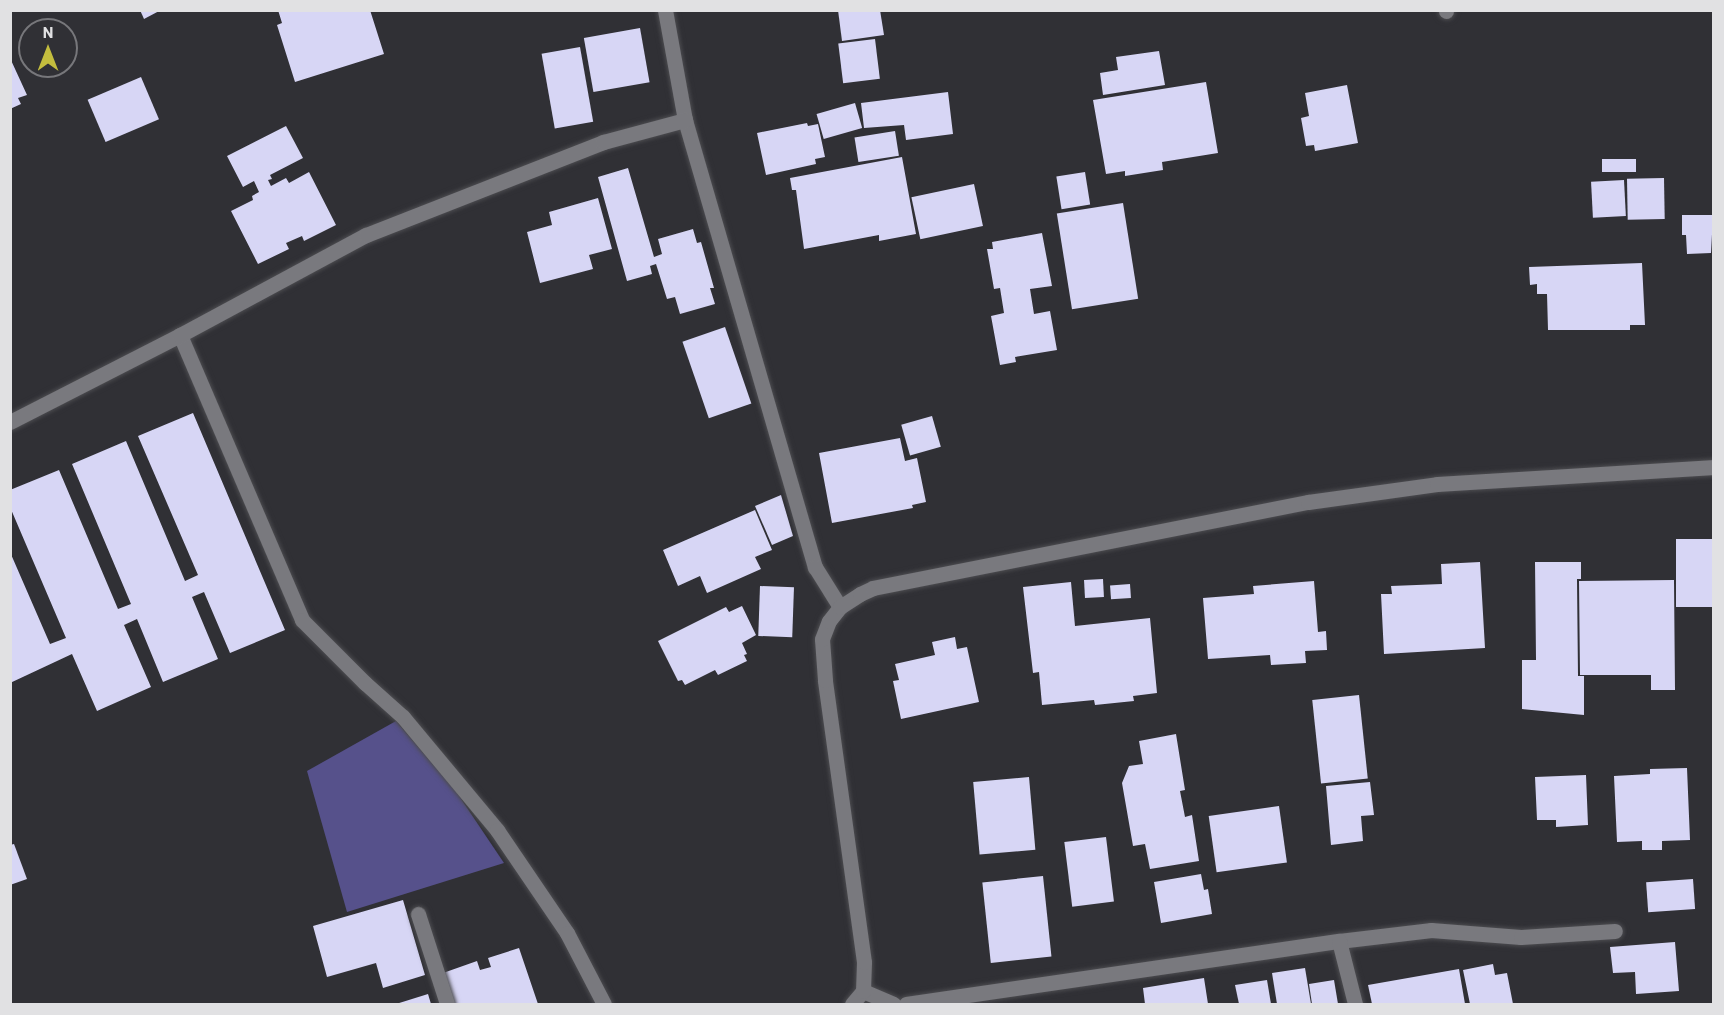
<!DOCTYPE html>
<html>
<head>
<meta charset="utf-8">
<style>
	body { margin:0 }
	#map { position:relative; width:1724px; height:1015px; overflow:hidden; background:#303035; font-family:Barlow,sans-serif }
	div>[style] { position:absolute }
	.green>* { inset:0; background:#56518b }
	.building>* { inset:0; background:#d7d6f5; transform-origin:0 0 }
	.roads { filter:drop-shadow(0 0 2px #4c4c50) drop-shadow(0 0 2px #4c4c50) }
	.service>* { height:15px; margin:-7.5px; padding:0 7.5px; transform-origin:7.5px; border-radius:7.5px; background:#79797e }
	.minor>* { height:15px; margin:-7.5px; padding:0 7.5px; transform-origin:7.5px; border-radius:7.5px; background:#79797e }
	.tertiary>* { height:15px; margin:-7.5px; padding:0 7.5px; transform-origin:7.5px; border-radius:7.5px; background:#79797e }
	span { translate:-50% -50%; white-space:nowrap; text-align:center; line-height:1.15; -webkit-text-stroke:6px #303035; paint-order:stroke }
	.frame { position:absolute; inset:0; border:12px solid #e1e1e3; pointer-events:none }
	.north { position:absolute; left:18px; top:18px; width:60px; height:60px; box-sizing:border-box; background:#303035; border:2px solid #77777b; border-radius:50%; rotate:0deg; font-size:16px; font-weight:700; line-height:24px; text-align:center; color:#e1e1e3 }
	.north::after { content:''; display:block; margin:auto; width:21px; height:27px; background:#c3bd3e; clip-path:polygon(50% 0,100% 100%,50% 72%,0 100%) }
</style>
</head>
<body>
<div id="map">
	<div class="green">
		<div style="clip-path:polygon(396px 721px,457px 793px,504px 863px,347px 912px,307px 771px)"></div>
	</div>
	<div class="building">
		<div style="clip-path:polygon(140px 10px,161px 10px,144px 19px)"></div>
		<div style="clip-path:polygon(278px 10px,370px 10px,384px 54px,295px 82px,277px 25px,282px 23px)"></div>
		<div style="clip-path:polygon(838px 10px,880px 10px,884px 35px,842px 41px)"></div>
		<div style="left:640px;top:28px;width:55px;height:57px;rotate:80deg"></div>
		<div style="left:875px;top:39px;width:40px;height:37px;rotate:83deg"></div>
		<div style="left:580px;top:47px;width:76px;height:39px;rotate:80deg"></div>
		<div style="clip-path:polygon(1159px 51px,1165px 85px,1103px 95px,1100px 73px,1118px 70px,1116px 57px)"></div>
		<div style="clip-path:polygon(10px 58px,27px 95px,18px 98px,21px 104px,10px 109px)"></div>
		<div style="left:141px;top:77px;width:46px;height:58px;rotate:67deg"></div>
		<div style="clip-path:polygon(1206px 82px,1218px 153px,1162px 162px,1163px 170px,1125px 176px,1125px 171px,1106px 174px,1093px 100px)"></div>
		<div style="clip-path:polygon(1347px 85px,1358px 143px,1315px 151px,1314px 145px,1306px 146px,1301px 118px,1309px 116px,1305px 93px)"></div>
		<div style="clip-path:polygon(948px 92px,953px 134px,906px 140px,904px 125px,864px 128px,861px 103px)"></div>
		<div style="left:855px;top:103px;width:26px;height:40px;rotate:74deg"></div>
		<div style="clip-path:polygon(807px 123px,808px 126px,818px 124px,825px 157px,815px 159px,816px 164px,766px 175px,757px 133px)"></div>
		<div style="clip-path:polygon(286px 126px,303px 158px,270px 175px,272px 179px,268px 180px,271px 186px,286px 178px,289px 183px,309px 172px,336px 225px,304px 241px,302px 236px,286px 243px,289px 249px,258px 264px,231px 211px,253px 200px,252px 196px,259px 192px,254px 181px,243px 187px,227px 156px)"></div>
		<div style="left:895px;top:131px;width:25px;height:41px;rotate:81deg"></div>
		<div style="clip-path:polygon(902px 157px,916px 234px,879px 241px,879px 235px,804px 249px,796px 190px,792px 190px,790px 178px)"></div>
		<div style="left:1636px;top:159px;width:13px;height:34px;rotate:90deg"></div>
		<div style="clip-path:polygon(628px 168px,654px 257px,662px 254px,658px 239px,693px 229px,697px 243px,701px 242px,714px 288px,710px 288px,715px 304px,680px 314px,675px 297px,667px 299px,656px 264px,650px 266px,652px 274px,627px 281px,598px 177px)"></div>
		<div style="left:1085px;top:172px;width:33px;height:29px;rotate:81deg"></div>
		<div style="left:1664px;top:178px;width:41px;height:37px;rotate:89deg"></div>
		<div style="left:1624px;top:180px;width:36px;height:33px;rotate:87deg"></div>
		<div style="left:974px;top:184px;width:43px;height:64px;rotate:78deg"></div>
		<div style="clip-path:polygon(598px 198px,612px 249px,589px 255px,593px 269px,540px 283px,527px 232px,552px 225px,549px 212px)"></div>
		<div style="left:1123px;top:203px;width:97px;height:67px;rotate:81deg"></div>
		<div style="clip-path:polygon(1682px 215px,1713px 215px,1711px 253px,1687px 254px,1686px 235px,1682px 235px)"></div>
		<div style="clip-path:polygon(1042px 233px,1052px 286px,1030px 289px,1034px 314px,1050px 311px,1057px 350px,1015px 357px,1016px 362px,1000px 365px,991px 316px,1004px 313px,1000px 288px,994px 289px,987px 249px,993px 249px,992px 242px)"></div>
		<div style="clip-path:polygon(1642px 263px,1645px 325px,1630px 325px,1630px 330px,1548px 330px,1547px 294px,1537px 294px,1537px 284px,1530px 285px,1529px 267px)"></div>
		<div style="left:725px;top:327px;width:81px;height:45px;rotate:71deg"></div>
		<div style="clip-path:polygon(193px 413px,285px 630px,230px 653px,204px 592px,192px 597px,218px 659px,163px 682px,137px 619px,124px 625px,151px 687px,97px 711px,72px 654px,10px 683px,10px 552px,50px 644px,66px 638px,10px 507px,10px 490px,59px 470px,118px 609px,131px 604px,72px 464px,126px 441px,185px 581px,198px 575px,138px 436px)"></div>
		<div style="left:932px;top:416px;width:32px;height:32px;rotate:74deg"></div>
		<div style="clip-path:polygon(900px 438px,905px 461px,917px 458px,926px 502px,912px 505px,913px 508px,832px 523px,819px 453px)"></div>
		<div style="clip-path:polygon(781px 495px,793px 536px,772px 545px,755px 506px)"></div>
		<div style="clip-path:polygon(755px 510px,772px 550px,755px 557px,761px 569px,707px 593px,700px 576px,678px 586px,663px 550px)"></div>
		<div style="left:1714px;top:539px;width:68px;height:38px;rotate:90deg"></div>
		<div style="clip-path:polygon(1480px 562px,1485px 648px,1384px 654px,1381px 594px,1392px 594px,1391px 586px,1442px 584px,1441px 564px)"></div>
		<div style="clip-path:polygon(1535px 562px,1581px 562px,1581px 579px,1577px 579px,1578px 676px,1584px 676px,1584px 715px,1522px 709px,1522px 660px,1536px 660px)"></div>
		<div style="left:1103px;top:579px;width:18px;height:19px;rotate:87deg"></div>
		<div style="clip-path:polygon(1674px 580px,1675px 690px,1651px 690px,1651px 675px,1580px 675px,1579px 581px)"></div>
		<div style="clip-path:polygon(1314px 581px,1318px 632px,1326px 631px,1327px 650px,1305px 651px,1306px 663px,1271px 665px,1270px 655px,1208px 659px,1203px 598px,1254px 594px,1253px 586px)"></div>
		<div style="clip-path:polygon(1071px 582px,1075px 626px,1150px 618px,1157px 693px,1133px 696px,1134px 701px,1095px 705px,1094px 700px,1042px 705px,1039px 672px,1033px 673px,1023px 587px)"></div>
		<div style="left:1130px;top:584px;width:14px;height:20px;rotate:86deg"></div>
		<div style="left:760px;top:586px;width:34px;height:50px;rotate:2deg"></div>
		<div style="clip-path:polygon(742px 606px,756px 635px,742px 643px,747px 654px,744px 655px,747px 661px,718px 675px,715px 670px,685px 685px,682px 680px,678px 681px,658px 641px,726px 607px,729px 612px)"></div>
		<div style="clip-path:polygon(955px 637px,957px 649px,967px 647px,979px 702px,901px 719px,893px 681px,899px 680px,895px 664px,935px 655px,932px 642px)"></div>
		<div style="left:1359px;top:695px;width:84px;height:47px;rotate:84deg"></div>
		<div style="clip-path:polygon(1176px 734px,1185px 790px,1180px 791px,1185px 817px,1192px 815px,1199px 861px,1150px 869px,1145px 844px,1133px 846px,1122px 783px,1129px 766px,1143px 764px,1139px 741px)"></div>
		<div style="clip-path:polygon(1687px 768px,1690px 840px,1662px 841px,1662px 850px,1642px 850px,1642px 841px,1617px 842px,1614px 776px,1650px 774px,1650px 769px)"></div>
		<div style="clip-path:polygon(1586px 775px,1588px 825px,1556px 827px,1556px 820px,1537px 820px,1535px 777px)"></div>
		<div style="left:1029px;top:777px;width:73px;height:56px;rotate:85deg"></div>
		<div style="clip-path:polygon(1370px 782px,1374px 815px,1361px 816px,1363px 841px,1331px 845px,1326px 786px)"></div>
		<div style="left:1279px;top:806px;width:57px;height:71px;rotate:82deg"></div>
		<div style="left:1106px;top:837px;width:65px;height:42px;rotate:83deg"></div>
		<div style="clip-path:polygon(14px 844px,27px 879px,10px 885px,10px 845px)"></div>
		<div style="clip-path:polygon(1201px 874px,1204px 890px,1208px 889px,1212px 914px,1161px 923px,1154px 882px)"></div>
		<div style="left:1043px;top:876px;width:81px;height:61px;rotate:84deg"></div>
		<div style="left:1693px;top:879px;width:30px;height:47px;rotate:86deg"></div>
		<div style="clip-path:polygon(403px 900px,425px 975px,383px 988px,376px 963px,327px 977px,313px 926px)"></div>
		<div style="clip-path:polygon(1675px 942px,1679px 991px,1636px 994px,1635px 972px,1613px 973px,1610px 947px)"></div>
		<div style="clip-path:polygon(519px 948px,538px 1004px,454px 1004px,443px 973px,477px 961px,480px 970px,491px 967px,488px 958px)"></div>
		<div style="clip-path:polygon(1493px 964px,1495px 975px,1507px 973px,1513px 1004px,1470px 1004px,1463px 970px)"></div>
		<div style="clip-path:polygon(1305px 968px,1311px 1004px,1277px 1004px,1272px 973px)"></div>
		<div style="clip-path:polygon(1459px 969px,1465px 1004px,1372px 1004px,1368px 985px)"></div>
		<div style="clip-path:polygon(1204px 978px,1208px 1004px,1145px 1004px,1143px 988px)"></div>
		<div style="clip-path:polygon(1267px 980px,1271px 1004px,1239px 1004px,1235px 985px)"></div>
		<div style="clip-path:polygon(1334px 980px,1338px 1004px,1312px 1004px,1309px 984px)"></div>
		<div style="clip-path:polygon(428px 994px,431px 1004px,396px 1004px)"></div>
	</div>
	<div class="roads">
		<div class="service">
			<div style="left:1446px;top:10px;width:1px;rotate:90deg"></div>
			<div style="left:418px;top:914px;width:95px;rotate:72.1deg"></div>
			<div style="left:1339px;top:941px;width:93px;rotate:-6.8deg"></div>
			<div style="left:1431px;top:930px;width:90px;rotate:4.4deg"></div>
			<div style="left:1521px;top:937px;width:94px;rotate:-3.7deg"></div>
		</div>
		<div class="minor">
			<div style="left:665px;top:10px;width:112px;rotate:79.7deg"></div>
			<div style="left:685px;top:120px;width:466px;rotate:73.8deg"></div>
			<div style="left:815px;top:567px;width:47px;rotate:58deg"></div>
			<div style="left:180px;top:335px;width:310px;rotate:66.8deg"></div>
			<div style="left:302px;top:620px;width:89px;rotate:45deg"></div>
			<div style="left:365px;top:683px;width:51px;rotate:41.8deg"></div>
			<div style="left:403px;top:717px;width:147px;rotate:50.2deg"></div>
			<div style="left:497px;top:830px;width:125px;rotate:55.8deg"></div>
			<div style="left:567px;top:933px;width:80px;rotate:62.5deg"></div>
			<div style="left:10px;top:422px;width:191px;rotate:-27.1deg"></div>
			<div style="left:180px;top:335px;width:211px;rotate:-28.3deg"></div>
			<div style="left:366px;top:235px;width:255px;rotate:-21.4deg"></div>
			<div style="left:603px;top:142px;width:85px;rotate:-15deg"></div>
			<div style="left:863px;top:991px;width:33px;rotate:23deg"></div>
			<div style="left:906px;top:1004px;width:438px;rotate:-8.3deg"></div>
			<div style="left:1339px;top:941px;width:65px;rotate:75.7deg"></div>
		</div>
		<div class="tertiary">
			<div style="left:852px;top:1004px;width:17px;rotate:-50deg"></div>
			<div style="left:863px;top:991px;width:29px;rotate:-88deg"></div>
			<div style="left:864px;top:962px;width:285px;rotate:-97.9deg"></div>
			<div style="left:825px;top:680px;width:41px;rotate:-94.2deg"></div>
			<div style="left:822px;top:639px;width:19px;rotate:-69deg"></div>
			<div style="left:829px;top:621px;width:18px;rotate:-52deg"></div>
			<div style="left:840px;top:607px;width:24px;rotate:-33deg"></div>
			<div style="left:860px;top:594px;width:14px;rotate:-25deg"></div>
			<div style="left:873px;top:588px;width:443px;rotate:-11.2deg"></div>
			<div style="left:1308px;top:502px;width:130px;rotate:-7.9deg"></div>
			<div style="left:1437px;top:484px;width:278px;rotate:-3.5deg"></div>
		</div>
	</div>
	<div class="frame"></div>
	<div class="north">N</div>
</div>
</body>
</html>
